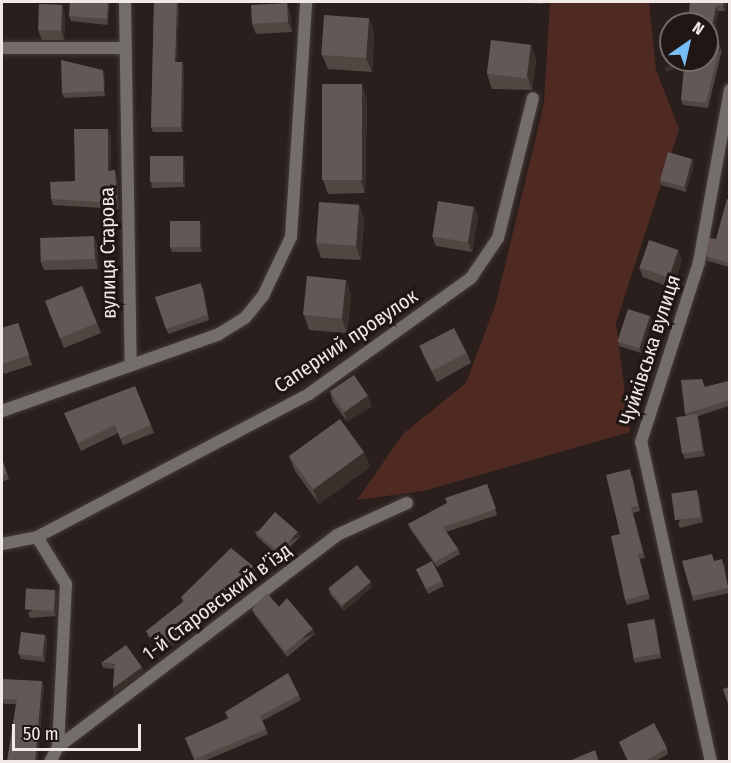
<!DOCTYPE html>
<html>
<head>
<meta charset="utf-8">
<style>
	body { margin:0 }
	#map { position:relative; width:731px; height:763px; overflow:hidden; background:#2a1f1c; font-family:"Fira Sans Condensed",sans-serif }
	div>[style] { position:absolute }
	.green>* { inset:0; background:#4f2a22 }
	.roads { filter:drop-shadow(0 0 2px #463b38) drop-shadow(0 0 2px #463b38) }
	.street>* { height:12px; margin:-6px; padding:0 6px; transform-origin:6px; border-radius:6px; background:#736d6b }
	.wall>* { inset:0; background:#524643 }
	.shaded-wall>* { inset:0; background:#3b2f2c; transform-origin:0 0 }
	.building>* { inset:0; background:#635855; transform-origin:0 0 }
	span { translate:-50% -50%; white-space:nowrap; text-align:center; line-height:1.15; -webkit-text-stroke:6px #201613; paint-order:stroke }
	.street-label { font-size:20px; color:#f1e9e7 }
	.frame { position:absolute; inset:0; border:3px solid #f1e9e7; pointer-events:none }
	.north { position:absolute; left:659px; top:12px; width:60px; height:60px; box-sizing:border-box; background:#201613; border:2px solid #746a68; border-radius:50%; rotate:34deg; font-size:16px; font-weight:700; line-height:24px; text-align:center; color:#f1e9e7 }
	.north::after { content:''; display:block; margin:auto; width:21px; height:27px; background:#78bff7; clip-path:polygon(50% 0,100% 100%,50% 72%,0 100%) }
	.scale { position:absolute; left:12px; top:724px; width:129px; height:27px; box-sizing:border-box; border:3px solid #f1e9e7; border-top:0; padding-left:8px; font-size:18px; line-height:21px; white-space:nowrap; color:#f1e9e7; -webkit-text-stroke:4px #201613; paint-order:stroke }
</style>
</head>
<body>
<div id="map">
	<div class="green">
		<div style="clip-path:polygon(550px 2px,649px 2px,656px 70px,679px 129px,616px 323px,630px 432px,423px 491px,357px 500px,403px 434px,466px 383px,496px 303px,544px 103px)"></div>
	</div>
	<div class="roads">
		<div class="street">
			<div style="left:125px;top:2px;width:363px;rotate:89.1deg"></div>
			<div style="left:2px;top:48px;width:123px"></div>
			<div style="left:2px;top:411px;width:230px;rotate:-19.5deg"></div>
			<div style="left:219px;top:334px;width:31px;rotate:-32deg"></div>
			<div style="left:245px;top:318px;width:28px;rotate:-51deg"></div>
			<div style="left:263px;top:296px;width:65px;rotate:-64.6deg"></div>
			<div style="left:291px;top:237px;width:235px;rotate:-86.3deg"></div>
			<div style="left:37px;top:537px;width:55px;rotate:58.3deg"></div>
			<div style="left:66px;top:584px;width:163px;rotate:92.8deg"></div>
			<div style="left:58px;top:747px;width:17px;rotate:118deg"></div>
			<div style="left:2px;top:544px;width:36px;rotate:-11deg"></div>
			<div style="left:37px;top:537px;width:307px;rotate:-27.7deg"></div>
			<div style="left:309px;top:394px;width:199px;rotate:-35.6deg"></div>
			<div style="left:471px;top:278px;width:48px;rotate:-56deg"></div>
			<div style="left:498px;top:238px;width:144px;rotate:-76deg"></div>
			<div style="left:58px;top:747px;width:350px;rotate:-37.2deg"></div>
			<div style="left:337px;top:535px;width:77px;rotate:-24.6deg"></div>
			<div style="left:711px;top:762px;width:328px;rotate:-102.3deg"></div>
			<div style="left:641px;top:442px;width:189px;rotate:-72.1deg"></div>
			<div style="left:699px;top:262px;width:175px;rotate:-79.8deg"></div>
		</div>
	</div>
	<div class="wall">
		<div style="clip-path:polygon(70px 2px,110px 2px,108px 25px,71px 21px,69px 16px)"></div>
		<div style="clip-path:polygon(154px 2px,179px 2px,177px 62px,182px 62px,184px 67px,183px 132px,153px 132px,151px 127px)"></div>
		<div style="clip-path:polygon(515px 2px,543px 2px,543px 4px)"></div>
		<div style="clip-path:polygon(690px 2px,727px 2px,725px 11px,718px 11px,712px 44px,722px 50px,708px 108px,683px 105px,681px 100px)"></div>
		<div style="clip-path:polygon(287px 3px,290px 13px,292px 32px,256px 34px,252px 24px)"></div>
		<div style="clip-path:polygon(62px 5px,65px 15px,64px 40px,42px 40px,38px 30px)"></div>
		<div style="clip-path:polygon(369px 18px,374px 33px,372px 72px,328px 69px,322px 55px)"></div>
		<div style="clip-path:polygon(531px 45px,536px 60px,532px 90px,492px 89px,487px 74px)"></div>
		<div style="clip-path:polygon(105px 75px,105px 96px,64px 98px,62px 93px)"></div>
		<div style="clip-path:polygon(367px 99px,365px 193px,328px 194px,323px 180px)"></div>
		<div style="clip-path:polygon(111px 135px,110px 171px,117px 176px,119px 209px,53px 205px,51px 199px,75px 181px)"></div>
		<div style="clip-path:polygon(183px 156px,184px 161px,185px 187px,152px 188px,151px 183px)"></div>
		<div style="clip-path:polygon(692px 159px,694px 164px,686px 192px,661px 185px,660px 180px)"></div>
		<div style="clip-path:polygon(729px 200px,729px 267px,708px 261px,706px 256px,716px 239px)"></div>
		<div style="clip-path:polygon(359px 205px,364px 219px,361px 260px,321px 258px,316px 243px)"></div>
		<div style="clip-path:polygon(474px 207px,478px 217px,472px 252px,436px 246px,432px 236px)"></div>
		<div style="clip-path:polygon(202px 226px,202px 252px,172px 252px,170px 247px)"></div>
		<div style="clip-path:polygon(98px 246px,98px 269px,44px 270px,40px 260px)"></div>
		<div style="clip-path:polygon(682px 260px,672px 288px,643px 277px,639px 267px)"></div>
		<div style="clip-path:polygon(346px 280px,351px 295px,347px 333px,309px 330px,304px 315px)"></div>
		<div style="clip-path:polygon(203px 288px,209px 320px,168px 334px,155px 297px)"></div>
		<div style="clip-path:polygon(49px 311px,97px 323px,101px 333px,64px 348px)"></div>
		<div style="clip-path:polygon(650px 316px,652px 321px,641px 353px,619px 346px,618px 341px)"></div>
		<div style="clip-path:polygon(18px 323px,32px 365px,4px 374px,2px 367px,2px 328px)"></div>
		<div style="clip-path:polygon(420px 347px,467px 353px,471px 363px,437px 382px,424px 357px)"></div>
		<div style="clip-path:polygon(702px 379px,705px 387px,729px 381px,729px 406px,698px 416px,705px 456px,685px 459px,683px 454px,686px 416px,685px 414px)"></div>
		<div style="clip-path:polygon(330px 392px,372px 406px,347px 422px,333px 402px)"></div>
		<div style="clip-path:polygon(64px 413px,151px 425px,154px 433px,123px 445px,118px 433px,81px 451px)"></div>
		<div style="clip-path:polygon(364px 452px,370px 467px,319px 504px,295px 471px,289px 456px)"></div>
		<div style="clip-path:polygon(2px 459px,9px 479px,2px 482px)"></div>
		<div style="clip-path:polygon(632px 475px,640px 511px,633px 513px,645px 558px,640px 559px,650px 599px,627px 605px,625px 600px,620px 534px)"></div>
		<div style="clip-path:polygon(487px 484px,497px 515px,446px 532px,458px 549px,460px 554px,437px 567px,410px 529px,408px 524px)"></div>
		<div style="clip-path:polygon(699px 495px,703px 522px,680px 528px,678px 523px)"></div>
		<div style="clip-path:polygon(255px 531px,298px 532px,300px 537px,280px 557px,257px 537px)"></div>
		<div style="clip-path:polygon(714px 561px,724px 564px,729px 593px,693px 601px,692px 596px)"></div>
		<div style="clip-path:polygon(253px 566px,255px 571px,236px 594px,183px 632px,184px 636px,163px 654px,148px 636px,146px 631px,183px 602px,181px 597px)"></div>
		<div style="clip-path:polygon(416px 569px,442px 581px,444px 586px,428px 594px)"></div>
		<div style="clip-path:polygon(372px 587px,344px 611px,330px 594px,329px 589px)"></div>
		<div style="clip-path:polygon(55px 590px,57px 595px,56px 616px,30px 618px,28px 613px)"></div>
		<div style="clip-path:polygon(252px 609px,313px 629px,315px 634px,287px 657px,254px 614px)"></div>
		<div style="clip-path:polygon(654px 619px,656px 624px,661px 658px,635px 663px,633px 658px)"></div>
		<div style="clip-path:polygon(45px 635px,47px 640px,45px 662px,21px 659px,19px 654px)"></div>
		<div style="clip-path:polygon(101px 663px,142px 667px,143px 672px,115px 693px,113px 688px,114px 669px,103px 668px)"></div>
		<div style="clip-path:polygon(42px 681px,44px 686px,37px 762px,7px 762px,16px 704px,4px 704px,2px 699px)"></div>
		<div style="clip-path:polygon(299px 695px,301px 700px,262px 721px,268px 734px,202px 762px,195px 762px,187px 743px,228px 719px,225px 712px)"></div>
		<div style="clip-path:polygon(619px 742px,667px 748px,668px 754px,654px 762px,628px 762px)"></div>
	</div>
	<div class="shaded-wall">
		<div style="clip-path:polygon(108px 2px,110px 2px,108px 25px,107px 19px)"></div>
		<div style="clip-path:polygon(177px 2px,179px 2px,177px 67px,175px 62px)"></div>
		<div style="clip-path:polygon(724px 2px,727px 2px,725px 11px,723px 5px)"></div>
		<div style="clip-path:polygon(287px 3px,290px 13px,292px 32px,288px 22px)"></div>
		<div style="clip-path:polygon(62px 5px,65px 15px,64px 40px,61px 30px)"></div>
		<div style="clip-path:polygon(716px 6px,718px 11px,711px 49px,709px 43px)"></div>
		<div style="clip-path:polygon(369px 18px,374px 33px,372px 72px,366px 58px)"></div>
		<div style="clip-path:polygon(531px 45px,536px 60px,532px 90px,527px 75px)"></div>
		<div style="left:720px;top:45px;width:5px;height:60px;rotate:68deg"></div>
		<div style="clip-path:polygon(182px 62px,184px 67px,183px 132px,181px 127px)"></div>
		<div style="clip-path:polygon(103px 70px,105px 75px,105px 96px,104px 91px)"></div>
		<div style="clip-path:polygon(362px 84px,367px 99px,365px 193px,360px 179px)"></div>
		<div style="clip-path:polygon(108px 129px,111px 135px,110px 177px,108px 171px)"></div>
		<div style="clip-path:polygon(183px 156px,184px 161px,185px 187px,183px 182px)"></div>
		<div style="clip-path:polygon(692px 159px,694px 164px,686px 192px,685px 187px)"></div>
		<div style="clip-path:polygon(115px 170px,117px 176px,119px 209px,117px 203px)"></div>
		<div style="clip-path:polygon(359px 205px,364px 219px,361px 260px,356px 246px)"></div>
		<div style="clip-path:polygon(474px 207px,478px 217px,472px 252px,468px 242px)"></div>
		<div style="clip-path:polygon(200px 221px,202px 226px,202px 252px,200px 247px)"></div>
		<div style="clip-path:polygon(94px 236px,98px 246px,98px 269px,95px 259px)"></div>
		<div style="clip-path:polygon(678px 250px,682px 260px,672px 288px,668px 278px)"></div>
		<div style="clip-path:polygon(346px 280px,351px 295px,347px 333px,342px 319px)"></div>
		<div style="clip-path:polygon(650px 316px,652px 321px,641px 353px,639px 348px)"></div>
		<div style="clip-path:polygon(368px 396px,372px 406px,347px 422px,344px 412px)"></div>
		<div style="clip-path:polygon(697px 414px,699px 419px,705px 456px,703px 451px)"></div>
		<div style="clip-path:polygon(364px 452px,370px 467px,319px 504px,313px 490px)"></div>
		<div style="clip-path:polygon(697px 490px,699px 495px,703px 522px,701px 517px)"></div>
		<div style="left:298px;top:532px;width:5px;height:28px;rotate:68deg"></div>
		<div style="clip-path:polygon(253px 566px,255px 571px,236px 594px,183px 632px,184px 636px,163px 654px,161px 649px,180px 628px)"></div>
		<div style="clip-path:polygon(371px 582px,372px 587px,344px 611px,342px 606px)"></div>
		<div style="clip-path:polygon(55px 590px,57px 595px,56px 616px,54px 611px)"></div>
		<div style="clip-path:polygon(654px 619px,656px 624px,661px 658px,660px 653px)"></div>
		<div style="left:313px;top:629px;width:5px;height:36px;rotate:68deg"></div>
		<div style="clip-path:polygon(45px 635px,47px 640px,45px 662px,43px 656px)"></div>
		<div style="clip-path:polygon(142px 667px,143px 672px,115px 693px,113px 688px)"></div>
		<div style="clip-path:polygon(42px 681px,44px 686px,37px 762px,35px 762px)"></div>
	</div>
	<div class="building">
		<div style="clip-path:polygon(70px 2px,108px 2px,107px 19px,69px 16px)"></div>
		<div style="clip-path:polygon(154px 2px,177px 2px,175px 62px,182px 62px,181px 127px,151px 127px)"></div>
		<div style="clip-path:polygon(690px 2px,724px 2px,723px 5px,716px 6px,709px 43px,720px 45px,706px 103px,681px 100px,685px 60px,707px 60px,707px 24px,688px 24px)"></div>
		<div style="left:287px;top:3px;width:19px;height:36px;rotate:87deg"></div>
		<div style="left:39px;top:4px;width:23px;height:26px;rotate:2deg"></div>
		<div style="left:324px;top:15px;width:45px;height:40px;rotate:4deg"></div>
		<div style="left:491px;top:40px;width:40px;height:34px;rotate:7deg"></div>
		<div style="clip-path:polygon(61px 60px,103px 70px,104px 91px,62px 93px)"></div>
		<div style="left:322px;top:84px;width:40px;height:96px"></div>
		<div style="clip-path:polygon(74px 129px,108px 129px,108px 171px,115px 170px,117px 203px,51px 199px,50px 182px,75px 181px)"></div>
		<div style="left:668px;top:152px;width:25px;height:29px;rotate:16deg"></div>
		<div style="left:183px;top:156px;width:26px;height:33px;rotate:90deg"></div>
		<div style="clip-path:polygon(727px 199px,729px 200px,729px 263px,706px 256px,709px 238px,716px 239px)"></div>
		<div style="left:438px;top:201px;width:36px;height:36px;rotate:9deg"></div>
		<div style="left:319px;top:202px;width:40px;height:41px;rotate:4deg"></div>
		<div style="left:170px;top:221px;width:30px;height:26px"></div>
		<div style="left:94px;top:236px;width:23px;height:54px;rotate:88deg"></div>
		<div style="left:649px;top:240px;width:31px;height:29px;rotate:19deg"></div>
		<div style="left:307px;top:276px;width:39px;height:39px;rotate:6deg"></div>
		<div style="clip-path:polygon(201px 283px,207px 315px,166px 329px,155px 297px)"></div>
		<div style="left:82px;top:286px;width:40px;height:40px;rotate:68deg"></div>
		<div style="left:628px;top:309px;width:23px;height:34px;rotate:18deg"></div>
		<div style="clip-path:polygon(18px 323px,29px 355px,2px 364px,2px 328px)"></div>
		<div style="left:454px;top:328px;width:28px;height:39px;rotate:63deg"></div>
		<div style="left:354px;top:375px;width:25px;height:29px;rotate:56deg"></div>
		<div style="clip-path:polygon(702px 379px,704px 387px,729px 381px,729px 400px,685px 414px,681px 380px)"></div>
		<div style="clip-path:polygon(135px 386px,151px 425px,120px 438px,115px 425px,78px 443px,64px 413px)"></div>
		<div style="left:697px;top:414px;width:37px;height:21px;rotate:81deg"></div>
		<div style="left:340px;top:419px;width:41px;height:63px;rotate:54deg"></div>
		<div style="clip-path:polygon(2px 459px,7px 474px,2px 476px)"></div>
		<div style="clip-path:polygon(630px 469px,638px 506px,631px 507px,643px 553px,638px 554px,648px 594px,625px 600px,611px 536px,620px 534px,606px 475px)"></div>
		<div style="clip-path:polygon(487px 484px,496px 509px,443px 527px,458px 549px,435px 562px,408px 524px,447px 503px,445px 498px)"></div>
		<div style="left:697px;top:490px;width:27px;height:26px;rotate:82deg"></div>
		<div style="left:275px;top:512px;width:30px;height:28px;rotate:41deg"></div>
		<div style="clip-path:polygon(231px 548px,253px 566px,235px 589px,180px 628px,183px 631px,161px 649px,146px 631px,184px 601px,181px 597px)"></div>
		<div style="clip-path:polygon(712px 554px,714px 561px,722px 559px,728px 588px,692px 596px,682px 561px)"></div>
		<div style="left:432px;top:561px;width:22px;height:18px;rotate:63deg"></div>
		<div style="left:357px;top:565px;width:22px;height:37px;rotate:51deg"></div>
		<div style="left:55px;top:590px;width:21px;height:29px;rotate:93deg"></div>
		<div style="clip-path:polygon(267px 593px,279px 607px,287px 598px,313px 629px,285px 652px,252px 609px)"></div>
		<div style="left:654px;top:619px;width:35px;height:27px;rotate:80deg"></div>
		<div style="left:21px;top:632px;width:24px;height:22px;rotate:7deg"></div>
		<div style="clip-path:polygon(126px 645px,142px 667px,113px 688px,115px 664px,101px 663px)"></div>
		<div style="clip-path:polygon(288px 673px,299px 695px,260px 716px,266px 729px,195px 759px,185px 738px,229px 718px,225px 712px)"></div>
		<div style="clip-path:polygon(2px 679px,42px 681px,35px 762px,7px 762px,17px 699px,2px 699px)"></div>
		<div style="clip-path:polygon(729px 687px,729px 707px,723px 689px)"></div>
		<div style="clip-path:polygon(654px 723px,667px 748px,643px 762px,629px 762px,619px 742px)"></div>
		<div style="clip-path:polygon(595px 750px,599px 762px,567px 762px)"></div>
	</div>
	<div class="street-label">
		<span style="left:108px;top:253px;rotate:-91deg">вулиця Старова</span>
		<span style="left:346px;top:341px;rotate:-34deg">Саперний провулок</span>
		<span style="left:650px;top:350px;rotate:-72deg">Чуйківська вулиця</span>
		<span style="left:217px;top:602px;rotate:-37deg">1-й Старовський в’їзд</span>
	</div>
	<div class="frame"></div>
	<div class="north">N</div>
	<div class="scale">50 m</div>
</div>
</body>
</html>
